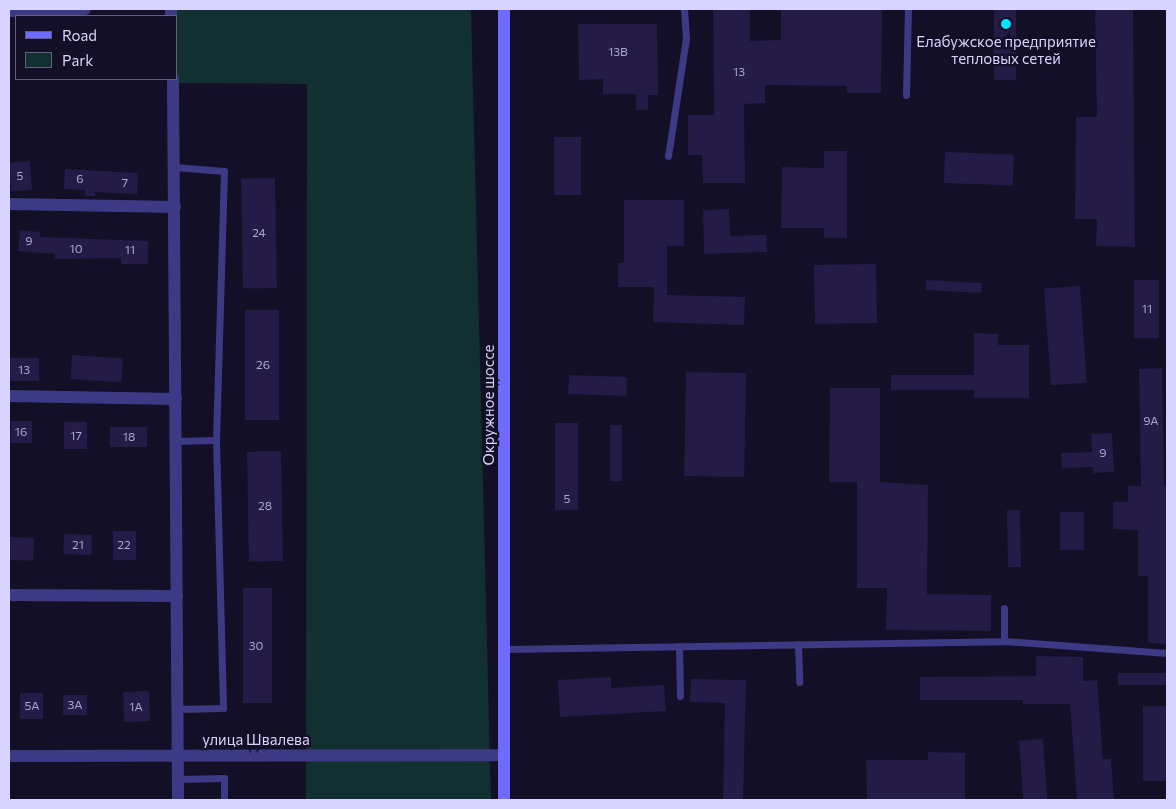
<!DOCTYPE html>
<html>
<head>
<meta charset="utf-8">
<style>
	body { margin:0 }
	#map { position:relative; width:1176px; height:809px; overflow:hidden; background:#130f26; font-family:Commissioner,sans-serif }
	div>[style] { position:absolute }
	.green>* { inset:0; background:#12302f }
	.building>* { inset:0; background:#241b47; transform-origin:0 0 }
	.lane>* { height:7px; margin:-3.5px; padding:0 3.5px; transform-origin:3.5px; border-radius:3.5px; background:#3d3a85 }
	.street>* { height:12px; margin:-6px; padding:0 6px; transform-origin:6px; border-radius:6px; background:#3d3a85 }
	.secondary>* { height:12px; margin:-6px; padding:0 6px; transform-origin:6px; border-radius:6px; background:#6f6bff }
	.dots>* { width:14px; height:14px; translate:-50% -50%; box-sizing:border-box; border:2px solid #130f26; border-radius:50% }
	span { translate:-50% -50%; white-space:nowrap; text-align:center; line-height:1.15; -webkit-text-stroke:4.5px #130f26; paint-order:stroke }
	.number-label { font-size:12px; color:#aca6d1 }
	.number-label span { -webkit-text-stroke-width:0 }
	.poi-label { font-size:15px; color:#d9d4ff }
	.street-label { font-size:15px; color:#d9d4ff }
	.frame { position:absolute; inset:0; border:10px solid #d9d4ff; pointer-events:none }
	.legend { position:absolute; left:15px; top:15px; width:162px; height:65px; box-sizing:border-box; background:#130f26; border:1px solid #625e7d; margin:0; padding:6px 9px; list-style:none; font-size:15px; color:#d9d4ff }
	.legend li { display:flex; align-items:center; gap:10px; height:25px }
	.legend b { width:25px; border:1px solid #625e7d }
</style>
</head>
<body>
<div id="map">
	<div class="green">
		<div style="clip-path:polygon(177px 9px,471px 9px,491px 800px,306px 800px,307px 84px,177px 83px)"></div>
	</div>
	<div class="building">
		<div style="clip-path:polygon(713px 9px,750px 9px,750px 41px,781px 40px,781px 9px,882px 9px,881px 93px,847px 93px,847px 86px,765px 85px,765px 103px,744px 104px,745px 183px,703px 183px,702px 155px,688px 155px,688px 115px,714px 115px)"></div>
		<div style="left:994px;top:9px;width:22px;height:71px"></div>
		<div style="clip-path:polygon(1095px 9px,1133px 9px,1135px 247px,1096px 246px,1097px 219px,1075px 219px,1076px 117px,1097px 117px)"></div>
		<div style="clip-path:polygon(578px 24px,657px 24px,658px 95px,648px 95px,648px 110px,636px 110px,636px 94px,603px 94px,603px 79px,579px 80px)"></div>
		<div style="left:554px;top:137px;width:27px;height:58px"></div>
		<div style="clip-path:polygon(824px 151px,847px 151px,847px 238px,824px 238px,824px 228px,781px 228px,782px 167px,824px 168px)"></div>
		<div style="left:945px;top:152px;width:69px;height:31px;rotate:2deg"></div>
		<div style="left:30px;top:161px;width:29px;height:21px;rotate:86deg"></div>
		<div style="clip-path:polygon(65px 169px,138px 173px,137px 194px,95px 192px,95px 196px,85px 196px,85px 190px,64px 189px)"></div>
		<div style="left:275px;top:178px;width:110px;height:34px;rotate:89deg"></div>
		<div style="clip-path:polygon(624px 200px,684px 200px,684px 246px,667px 246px,667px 295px,745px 297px,744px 325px,653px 322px,654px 287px,618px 287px,618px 263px,624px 263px)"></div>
		<div style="clip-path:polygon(729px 209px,730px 236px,766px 235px,767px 252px,704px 254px,703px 210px)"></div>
		<div style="clip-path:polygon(20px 230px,40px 232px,40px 237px,148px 241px,148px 264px,121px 264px,121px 258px,55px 259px,55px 254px,18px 251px)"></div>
		<div style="left:876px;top:264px;width:59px;height:62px;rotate:89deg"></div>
		<div style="left:926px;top:280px;width:56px;height:10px;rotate:3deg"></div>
		<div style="left:1134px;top:280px;width:25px;height:58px"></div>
		<div style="left:1080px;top:286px;width:97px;height:36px;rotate:86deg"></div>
		<div style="left:245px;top:310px;width:34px;height:110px"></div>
		<div style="clip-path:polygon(974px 333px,998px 334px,998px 345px,1029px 345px,1029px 398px,974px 398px,974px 390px,891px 390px,891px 375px,974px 375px)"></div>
		<div style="left:72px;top:355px;width:51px;height:24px;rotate:4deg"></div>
		<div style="left:9px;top:358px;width:30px;height:23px"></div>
		<div style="clip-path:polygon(1162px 368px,1164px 486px,1167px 486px,1167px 644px,1148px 643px,1148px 576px,1138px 576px,1138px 530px,1113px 529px,1113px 502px,1128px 502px,1128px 486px,1141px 486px,1139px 369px)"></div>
		<div style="left:686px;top:372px;width:60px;height:104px;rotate:1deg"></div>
		<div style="left:569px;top:375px;width:58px;height:19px;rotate:2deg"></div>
		<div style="clip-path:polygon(830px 388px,880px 388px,880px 482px,928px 485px,927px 594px,991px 595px,991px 631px,886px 630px,887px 588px,857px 588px,857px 482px,829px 482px)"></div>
		<div style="left:11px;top:421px;width:21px;height:22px"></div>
		<div style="left:64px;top:422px;width:23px;height:27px"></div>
		<div style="left:555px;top:423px;width:23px;height:87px"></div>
		<div style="left:610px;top:425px;width:12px;height:56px"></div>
		<div style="left:110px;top:427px;width:37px;height:20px"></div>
		<div style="clip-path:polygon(1112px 433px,1114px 472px,1093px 473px,1093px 467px,1062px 468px,1061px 453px,1092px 452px,1091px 434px)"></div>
		<div style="left:281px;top:451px;width:110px;height:34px;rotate:89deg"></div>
		<div style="left:1020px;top:510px;width:57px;height:13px;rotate:89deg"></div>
		<div style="left:1060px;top:512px;width:24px;height:38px"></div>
		<div style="left:113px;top:531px;width:23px;height:29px"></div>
		<div style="left:64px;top:534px;width:28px;height:20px;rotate:2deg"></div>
		<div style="left:9px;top:537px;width:25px;height:23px;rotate:2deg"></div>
		<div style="left:243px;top:588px;width:29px;height:115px"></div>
		<div style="clip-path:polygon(1036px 656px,1083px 657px,1083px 681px,1097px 680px,1103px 759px,1111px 759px,1114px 800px,1077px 800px,1070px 704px,1023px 704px,1023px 700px,920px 700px,920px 677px,1036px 676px)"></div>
		<div style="left:1118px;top:673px;width:49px;height:12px"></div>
		<div style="clip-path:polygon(611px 677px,611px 688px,664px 685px,666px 711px,560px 717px,558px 680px)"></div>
		<div style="clip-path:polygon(691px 679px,746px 680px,743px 800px,723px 800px,725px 703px,690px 702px)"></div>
		<div style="left:149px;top:691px;width:30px;height:26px;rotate:88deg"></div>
		<div style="left:20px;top:693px;width:23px;height:26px"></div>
		<div style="left:63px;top:695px;width:24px;height:20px"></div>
		<div style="left:1167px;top:706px;width:75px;height:24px;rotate:90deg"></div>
		<div style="left:1043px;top:739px;width:61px;height:24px;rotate:86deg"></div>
		<div style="clip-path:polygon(928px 752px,965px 753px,965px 800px,867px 800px,866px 760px,928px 760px)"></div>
	</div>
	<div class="lane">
		<div style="left:906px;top:95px;width:86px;rotate:-88.7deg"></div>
		<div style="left:668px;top:156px;width:119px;rotate:-81.3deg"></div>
		<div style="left:686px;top:38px;width:29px;rotate:-94deg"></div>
		<div style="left:175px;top:167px;width:49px;rotate:4.7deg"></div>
		<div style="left:224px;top:171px;width:269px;rotate:91.7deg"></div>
		<div style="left:216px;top:440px;width:268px;rotate:88.5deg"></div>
		<div style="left:223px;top:708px;width:45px;rotate:178.7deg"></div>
		<div style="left:176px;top:441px;width:40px;rotate:-1.4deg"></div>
		<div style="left:1004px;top:641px;width:33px;rotate:-90deg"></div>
		<div style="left:798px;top:644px;width:38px;rotate:88deg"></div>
		<div style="left:679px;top:646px;width:50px;rotate:88.9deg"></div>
		<div style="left:505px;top:649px;width:499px;rotate:-0.9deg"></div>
		<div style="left:1004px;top:641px;width:163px;rotate:4.2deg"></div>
		<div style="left:178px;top:779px;width:46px;rotate:-1.2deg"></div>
		<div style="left:224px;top:778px;width:22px;rotate:90deg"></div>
	</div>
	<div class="street">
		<div style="left:171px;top:9px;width:7px;rotate:90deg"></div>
		<div style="left:9px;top:11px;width:76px;rotate:-1.5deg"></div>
		<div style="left:173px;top:79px;width:721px;rotate:89.6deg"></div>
		<div style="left:9px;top:204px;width:166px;rotate:1deg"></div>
		<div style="left:9px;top:396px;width:167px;rotate:1deg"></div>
		<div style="left:9px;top:595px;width:168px;rotate:0.3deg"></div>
		<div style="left:9px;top:756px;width:495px;rotate:-0.1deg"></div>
	</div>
	<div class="secondary">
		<div style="left:504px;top:9px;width:791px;rotate:90deg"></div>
	</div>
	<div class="dots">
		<div style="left:1006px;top:24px;background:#00e5ff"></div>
	</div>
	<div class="number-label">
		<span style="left:618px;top:52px">13В</span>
		<span style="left:739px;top:72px">13</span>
		<span style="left:20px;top:176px">5</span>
		<span style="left:80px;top:179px">6</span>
		<span style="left:125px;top:183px">7</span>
		<span style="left:259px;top:233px">24</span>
		<span style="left:29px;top:241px">9</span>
		<span style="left:76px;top:249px">10</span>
		<span style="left:130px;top:250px">11</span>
		<span style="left:1147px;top:309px">11</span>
		<span style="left:263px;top:365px">26</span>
		<span style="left:24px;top:370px">13</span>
		<span style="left:1151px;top:421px">9А</span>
		<span style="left:21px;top:432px">16</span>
		<span style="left:76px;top:436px">17</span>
		<span style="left:129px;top:437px">18</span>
		<span style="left:1103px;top:453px">9</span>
		<span style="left:567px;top:499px">5</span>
		<span style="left:265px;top:506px">28</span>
		<span style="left:78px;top:545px">21</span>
		<span style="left:124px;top:545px">22</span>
		<span style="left:256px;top:646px">30</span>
		<span style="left:75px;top:705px">3А</span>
		<span style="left:32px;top:706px">5А</span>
		<span style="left:136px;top:707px">1А</span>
	</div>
	<div class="poi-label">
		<span style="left:1006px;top:50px">Елабужское предприятие<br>тепловых сетей</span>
	</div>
	<div class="street-label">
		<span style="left:489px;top:405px;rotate:-90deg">Окружное шоссе</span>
		<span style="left:256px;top:740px">улица Швалева</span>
	</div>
	<div class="frame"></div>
	<ul class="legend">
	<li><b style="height:6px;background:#6f6bff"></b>Road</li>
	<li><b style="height:14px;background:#12302f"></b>Park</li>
	</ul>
</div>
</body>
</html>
